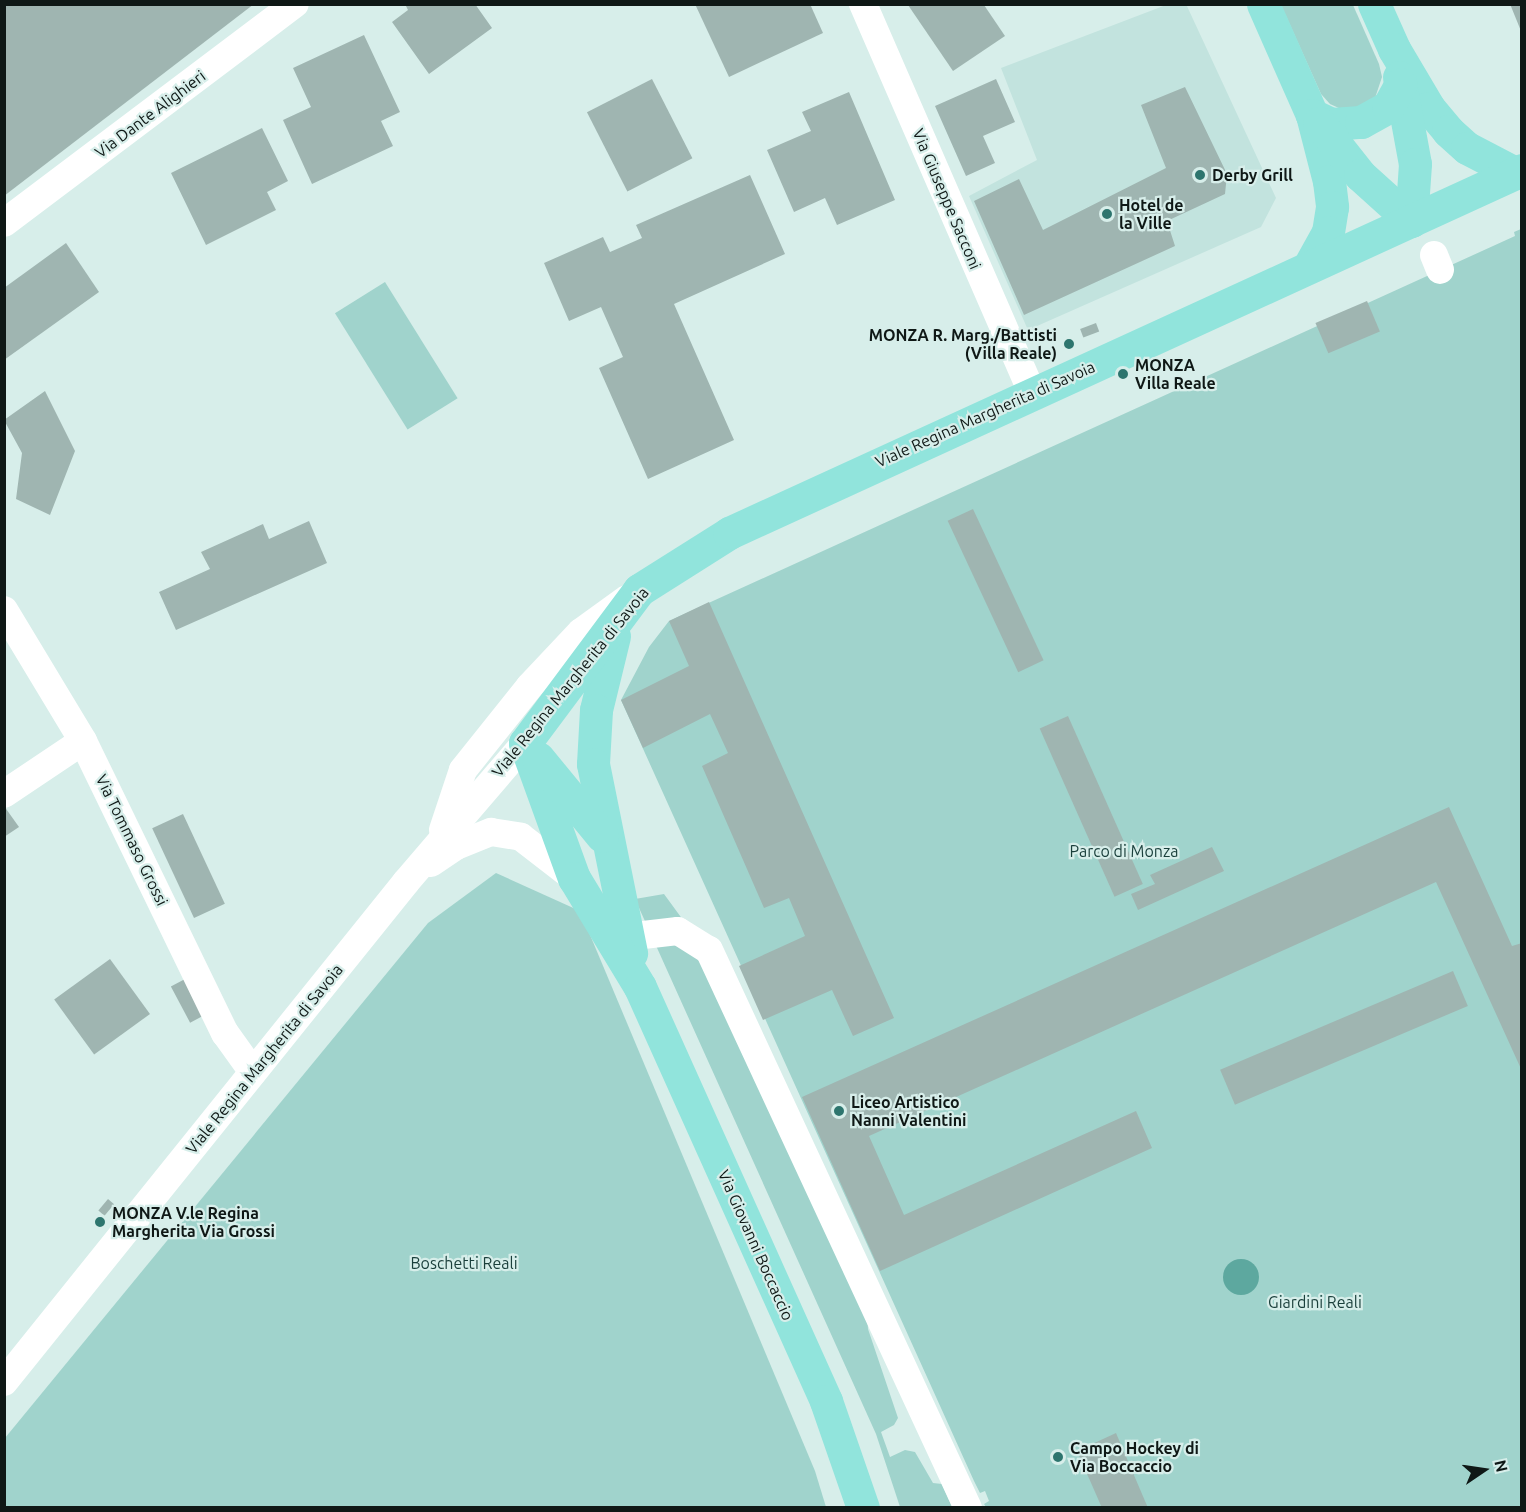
<!DOCTYPE html>
<html>
<head>
<meta charset="utf-8">
<style>
	body { margin:0 }
	#map { position:relative; width:1526px; height:1512px; overflow:hidden; background:#d7eeea; font-family:Ubuntu,sans-serif }
	div>[style] { position:absolute }
	.built>* { inset:0; background:#c2e3de }
	.green>* { inset:0; background:#a0d3cc; transform-origin:0 0 }
	.water>* { inset:0; background:#5da89f }
	.round { border-radius:50% }
	.building>* { inset:0; background:#9fb5b1; transform-origin:0 0 }
	.minor>* { height:28px; margin:-14px; padding:0 14px; transform-origin:14px; border-radius:14px; background:#fff }
	.major>* { height:33px; margin:-16.5px; padding:0 16.5px; transform-origin:16.5px; border-radius:16.5px; background:#91e4dc }
	.dots>* { width:16px; height:16px; translate:-50% -50%; box-sizing:border-box; border:3px solid #d7eeea; border-radius:50% }
	span { translate:-50% -50%; white-space:nowrap; text-align:center; line-height:1.15; -webkit-text-stroke:4.5px #d7eeea; paint-order:stroke }
	.street-label { font-size:16px; color:#0f1816 }
	.poi-label { font-size:16px; color:#0f1816; font-weight:700 }
	.left { translate:0 -50%; text-align:left }
	.right { translate:-100% -50%; text-align:right }
	.park-label { font-size:16px; color:#1a3f3b }
	.frame { position:absolute; inset:0; border:6px solid #0f1816; pointer-events:none }
	.north { position:absolute; left:1454px; top:1440px; width:60px; height:60px; -webkit-text-stroke:4px #d7eeea; paint-order:stroke; rotate:77deg; font-size:16px; font-weight:700; line-height:24px; text-align:center; color:#0f1816 }
	.north::after { content:''; display:block; margin:auto; width:21px; height:27px; background:#0f1816; clip-path:polygon(50% 0,100% 100%,50% 72%,0 100%) }
</style>
</head>
<body>
<div id="map">
	<div class="built">
		<div style="clip-path:polygon(1186px 4px,1276px 198px,1261px 227px,1028px 330px,969px 196px,1037px 160px,1001px 68px,1166px 5px)"></div>
	</div>
	<div class="green">
		<div style="clip-path:polygon(1281px 5px,1353px 5px,1379px 64px,1382px 77px,1375px 98px,1366px 106px,1341px 109px,1330px 104px,1321px 94px)"></div>
		<div style="clip-path:polygon(1521px 229px,1521px 1507px,986px 1507px,984px 1504px,989px 1501px,985px 1491px,980px 1493px,974px 1481px,621px 700px,649px 647px,669px 621px,1515px 236px,1514px 232px)"></div>
		<div style="left:385px;top:282px;width:137px;height:59px;rotate:58deg"></div>
		<div style="clip-path:polygon(496px 873px,580px 911px,815px 1471px,826px 1507px,5px 1508px,5px 1438px,428px 923px)"></div>
		<div style="clip-path:polygon(664px 894px,713px 961px,866px 1298px,868px 1329px,898px 1418px,894px 1425px,881px 1432px,890px 1457px,905px 1450px,915px 1452px,933px 1483px,942px 1484px,952px 1507px,900px 1507px,876px 1434px,635px 899px)"></div>
	</div>
	<div class="water">
		<div class="round" style="left:1223px;top:1259px;width:36px;height:36px"></div>
	</div>
	<div class="building">
		<div style="clip-path:polygon(4px 4px,254px 4px,4px 196px)"></div>
		<div style="clip-path:polygon(405px 4px,475px 4px,492px 28px,429px 74px,392px 22px,408px 10px)"></div>
		<div style="clip-path:polygon(695px 4px,810px 4px,823px 33px,729px 77px)"></div>
		<div style="clip-path:polygon(1510px 4px,1522px 4px,1522px 31px,1521px 31px)"></div>
		<div style="clip-path:polygon(908px 5px,984px 5px,1005px 36px,953px 71px)"></div>
		<div style="clip-path:polygon(364px 35px,400px 112px,381px 121px,393px 146px,312px 184px,283px 120px,311px 107px,293px 68px)"></div>
		<div style="left:652px;top:79px;width:89px;height:73px;rotate:63deg"></div>
		<div style="clip-path:polygon(996px 79px,1015px 122px,983px 136px,995px 163px,966px 176px,935px 106px)"></div>
		<div style="clip-path:polygon(1185px 87px,1227px 174px,1225px 194px,1167px 221px,1175px 246px,1024px 315px,974px 201px,1019px 179px,1043px 230px,1166px 168px,1141px 105px)"></div>
		<div style="clip-path:polygon(849px 92px,895px 200px,837px 225px,825px 198px,794px 212px,767px 150px,811px 131px,802px 112px)"></div>
		<div style="clip-path:polygon(262px 128px,288px 181px,267px 192px,276px 210px,206px 245px,171px 173px)"></div>
		<div style="clip-path:polygon(750px 175px,785px 254px,674px 304px,734px 440px,648px 479px,599px 368px,623px 357px,601px 307px,569px 321px,544px 263px,603px 237px,610px 252px,642px 238px,636px 225px)"></div>
		<div style="clip-path:polygon(66px 243px,99px 292px,4px 360px,4px 288px)"></div>
		<div style="left:1367px;top:301px;width:33px;height:56px;rotate:67deg"></div>
		<div style="left:1096px;top:323px;width:9px;height:17px;rotate:69deg"></div>
		<div style="clip-path:polygon(45px 391px,75px 451px,50px 515px,16px 499px,22px 453px,4px 420px)"></div>
		<div style="left:973px;top:509px;width:167px;height:28px;rotate:65deg"></div>
		<div style="clip-path:polygon(309px 521px,327px 563px,176px 630px,159px 592px,210px 569px,201px 552px,263px 524px,269px 539px)"></div>
		<div style="clip-path:polygon(709px 602px,894px 1018px,853px 1036px,832px 990px,763px 1020px,739px 966px,805px 936px,789px 898px,764px 908px,702px 766px,728px 753px,710px 714px,643px 748px,621px 700px,689px 666px,669px 621px)"></div>
		<div style="left:1068px;top:716px;width:184px;height:31px;rotate:66deg"></div>
		<div style="clip-path:polygon(4px 806px,19px 827px,4px 837px)"></div>
		<div style="clip-path:polygon(1449px 807px,1512px 946px,1522px 943px,1522px 1071px,1436px 882px,869px 1136px,904px 1215px,1136px 1111px,1152px 1148px,880px 1271px,802px 1097px)"></div>
		<div style="left:183px;top:814px;width:99px;height:34px;rotate:65deg"></div>
		<div style="clip-path:polygon(1212px 847px,1224px 871px,1138px 910px,1131px 894px,1155px 884px,1150px 875px)"></div>
		<div style="left:110px;top:959px;width:68px;height:69px;rotate:54deg"></div>
		<div style="left:1453px;top:971px;width:38px;height:253px;rotate:67deg"></div>
		<div style="left:185px;top:979px;width:41px;height:16px;rotate:62deg"></div>
		<div style="left:108px;top:1199px;width:8px;height:15px;rotate:40deg"></div>
		<div style="clip-path:polygon(1116px 1433px,1148px 1508px,1102px 1508px,1077px 1451px)"></div>
	</div>
	<div class="minor">
		<div style="left:863px;top:4px;width:424px;rotate:66.5deg"></div>
		<div style="left:4px;top:223px;width:364px;rotate:-37deg"></div>
		<div style="left:1434px;top:255px;width:16px;rotate:68deg"></div>
		<div style="left:4px;top:610px;width:153px;rotate:58.9deg"></div>
		<div style="left:83px;top:741px;width:325px;rotate:64.1deg"></div>
		<div style="left:225px;top:1033px;width:48px;rotate:54.3deg"></div>
		<div style="left:4px;top:794px;width:95px;rotate:-33.9deg"></div>
		<div style="left:443px;top:830px;width:63px;rotate:-71.6deg"></div>
		<div style="left:463px;top:770px;width:107px;rotate:-51.4deg"></div>
		<div style="left:530px;top:686px;width:74px;rotate:-46.6deg"></div>
		<div style="left:581px;top:632px;width:57px;rotate:-35.7deg"></div>
		<div style="left:431px;top:863px;width:30px;rotate:-34deg"></div>
		<div style="left:456px;top:846px;width:38px;rotate:-22deg"></div>
		<div style="left:491px;top:832px;width:30px;rotate:9deg"></div>
		<div style="left:521px;top:837px;width:67px;rotate:37.7deg"></div>
		<div style="left:626px;top:937px;width:52px;rotate:-6.6deg"></div>
		<div style="left:678px;top:931px;width:36px;rotate:32deg"></div>
		<div style="left:709px;top:950px;width:615px;rotate:65.1deg"></div>
		<div style="left:4px;top:1382px;width:642px;rotate:-51.2deg"></div>
		<div style="left:406px;top:882px;width:183px;rotate:-49.4deg"></div>
	</div>
	<div class="major">
		<div style="left:1263px;top:4px;width:121px;rotate:66.2deg"></div>
		<div style="left:1312px;top:115px;width:68px;rotate:75.6deg"></div>
		<div style="left:1329px;top:181px;width:26px;rotate:83deg"></div>
		<div style="left:1332px;top:207px;width:25px;rotate:99deg"></div>
		<div style="left:1328px;top:232px;width:38px;rotate:119deg"></div>
		<div style="left:1374px;top:4px;width:49px;rotate:66deg"></div>
		<div style="left:1394px;top:49px;width:69px;rotate:59.3deg"></div>
		<div style="left:1429px;top:108px;width:30px;rotate:50deg"></div>
		<div style="left:1448px;top:131px;width:25px;rotate:42deg"></div>
		<div style="left:1467px;top:148px;width:54px;rotate:27.5deg"></div>
		<div style="left:1399px;top:77px;width:88px;rotate:79.6deg"></div>
		<div style="left:1415px;top:164px;width:57px;rotate:94deg"></div>
		<div style="left:1312px;top:115px;width:21px;rotate:25deg"></div>
		<div style="left:1331px;top:124px;width:30px;rotate:-4deg"></div>
		<div style="left:1361px;top:122px;width:31px;rotate:-29deg"></div>
		<div style="left:1388px;top:107px;width:26px;rotate:-61deg"></div>
		<div style="left:1319px;top:123px;width:66px;rotate:51.7deg"></div>
		<div style="left:1360px;top:175px;width:69px;rotate:42deg"></div>
		<div style="left:614px;top:636px;width:76px;rotate:103.7deg"></div>
		<div style="left:596px;top:710px;width:54px;rotate:93.2deg"></div>
		<div style="left:593px;top:764px;width:193px;rotate:78.6deg"></div>
		<div style="left:525px;top:743px;width:191px;rotate:-53.3deg"></div>
		<div style="left:639px;top:590px;width:107px;rotate:-32.3deg"></div>
		<div style="left:729px;top:533px;width:872px;rotate:-24.6deg"></div>
		<div style="left:525px;top:743px;width:144px;rotate:70.1deg"></div>
		<div style="left:574px;top:878px;width:127px;rotate:58.8deg"></div>
		<div style="left:640px;top:987px;width:454px;rotate:65.8deg"></div>
		<div style="left:826px;top:1401px;width:113px;rotate:70.9deg"></div>
		<div style="left:538px;top:758px;width:101px;rotate:50.6deg"></div>
	</div>
	<div class="dots">
		<div style="left:1200px;top:175px;background:#2d756e"></div>
		<div style="left:1107px;top:214px;background:#2d756e"></div>
		<div style="left:1069px;top:344px;background:#2d756e"></div>
		<div style="left:1123px;top:374px;background:#2d756e"></div>
		<div style="left:839px;top:1111px;background:#2d756e"></div>
		<div style="left:100px;top:1222px;background:#2d756e"></div>
		<div style="left:1058px;top:1457px;background:#2d756e"></div>
	</div>
	<div class="street-label">
		<span style="left:150px;top:114px;rotate:-37deg">Via Dante Alighieri</span>
		<span style="left:947px;top:199px;rotate:67deg">Via Giuseppe Sacconi</span>
		<span style="left:985px;top:414px;rotate:-24deg">Viale Regina Margherita di Savoia</span>
		<span style="left:570px;top:682px;rotate:-51deg">Viale Regina Margherita di Savoia</span>
		<span style="left:132px;top:840px;rotate:64deg">Via Tommaso Grossi</span>
		<span style="left:264px;top:1059px;rotate:-51deg">Viale Regina Margherita di Savoia</span>
		<span style="left:756px;top:1245px;rotate:66deg">Via Giovanni Boccaccio</span>
	</div>
	<div class="poi-label">
		<span class="left" style="left:1212px;top:175px">Derby Grill</span>
		<span class="left" style="left:1119px;top:214px">Hotel de<br>la Ville</span>
		<span class="right" style="left:1057px;top:344px">MONZA R. Marg./Battisti<br>(Villa Reale)</span>
		<span class="left" style="left:1135px;top:374px">MONZA<br>Villa Reale</span>
		<span class="left" style="left:851px;top:1111px">Liceo Artistico<br>Nanni Valentini</span>
		<span class="left" style="left:112px;top:1222px">MONZA V.le Regina<br>Margherita Via Grossi</span>
		<span class="left" style="left:1070px;top:1457px">Campo Hockey di<br>Via Boccaccio</span>
	</div>
	<div class="park-label">
		<span style="left:1124px;top:851px">Parco di Monza</span>
		<span style="left:464px;top:1263px">Boschetti Reali</span>
		<span style="left:1315px;top:1302px">Giardini Reali</span>
	</div>
	<div class="frame"></div>
	<div class="north">N</div>
</div>
</body>
</html>
